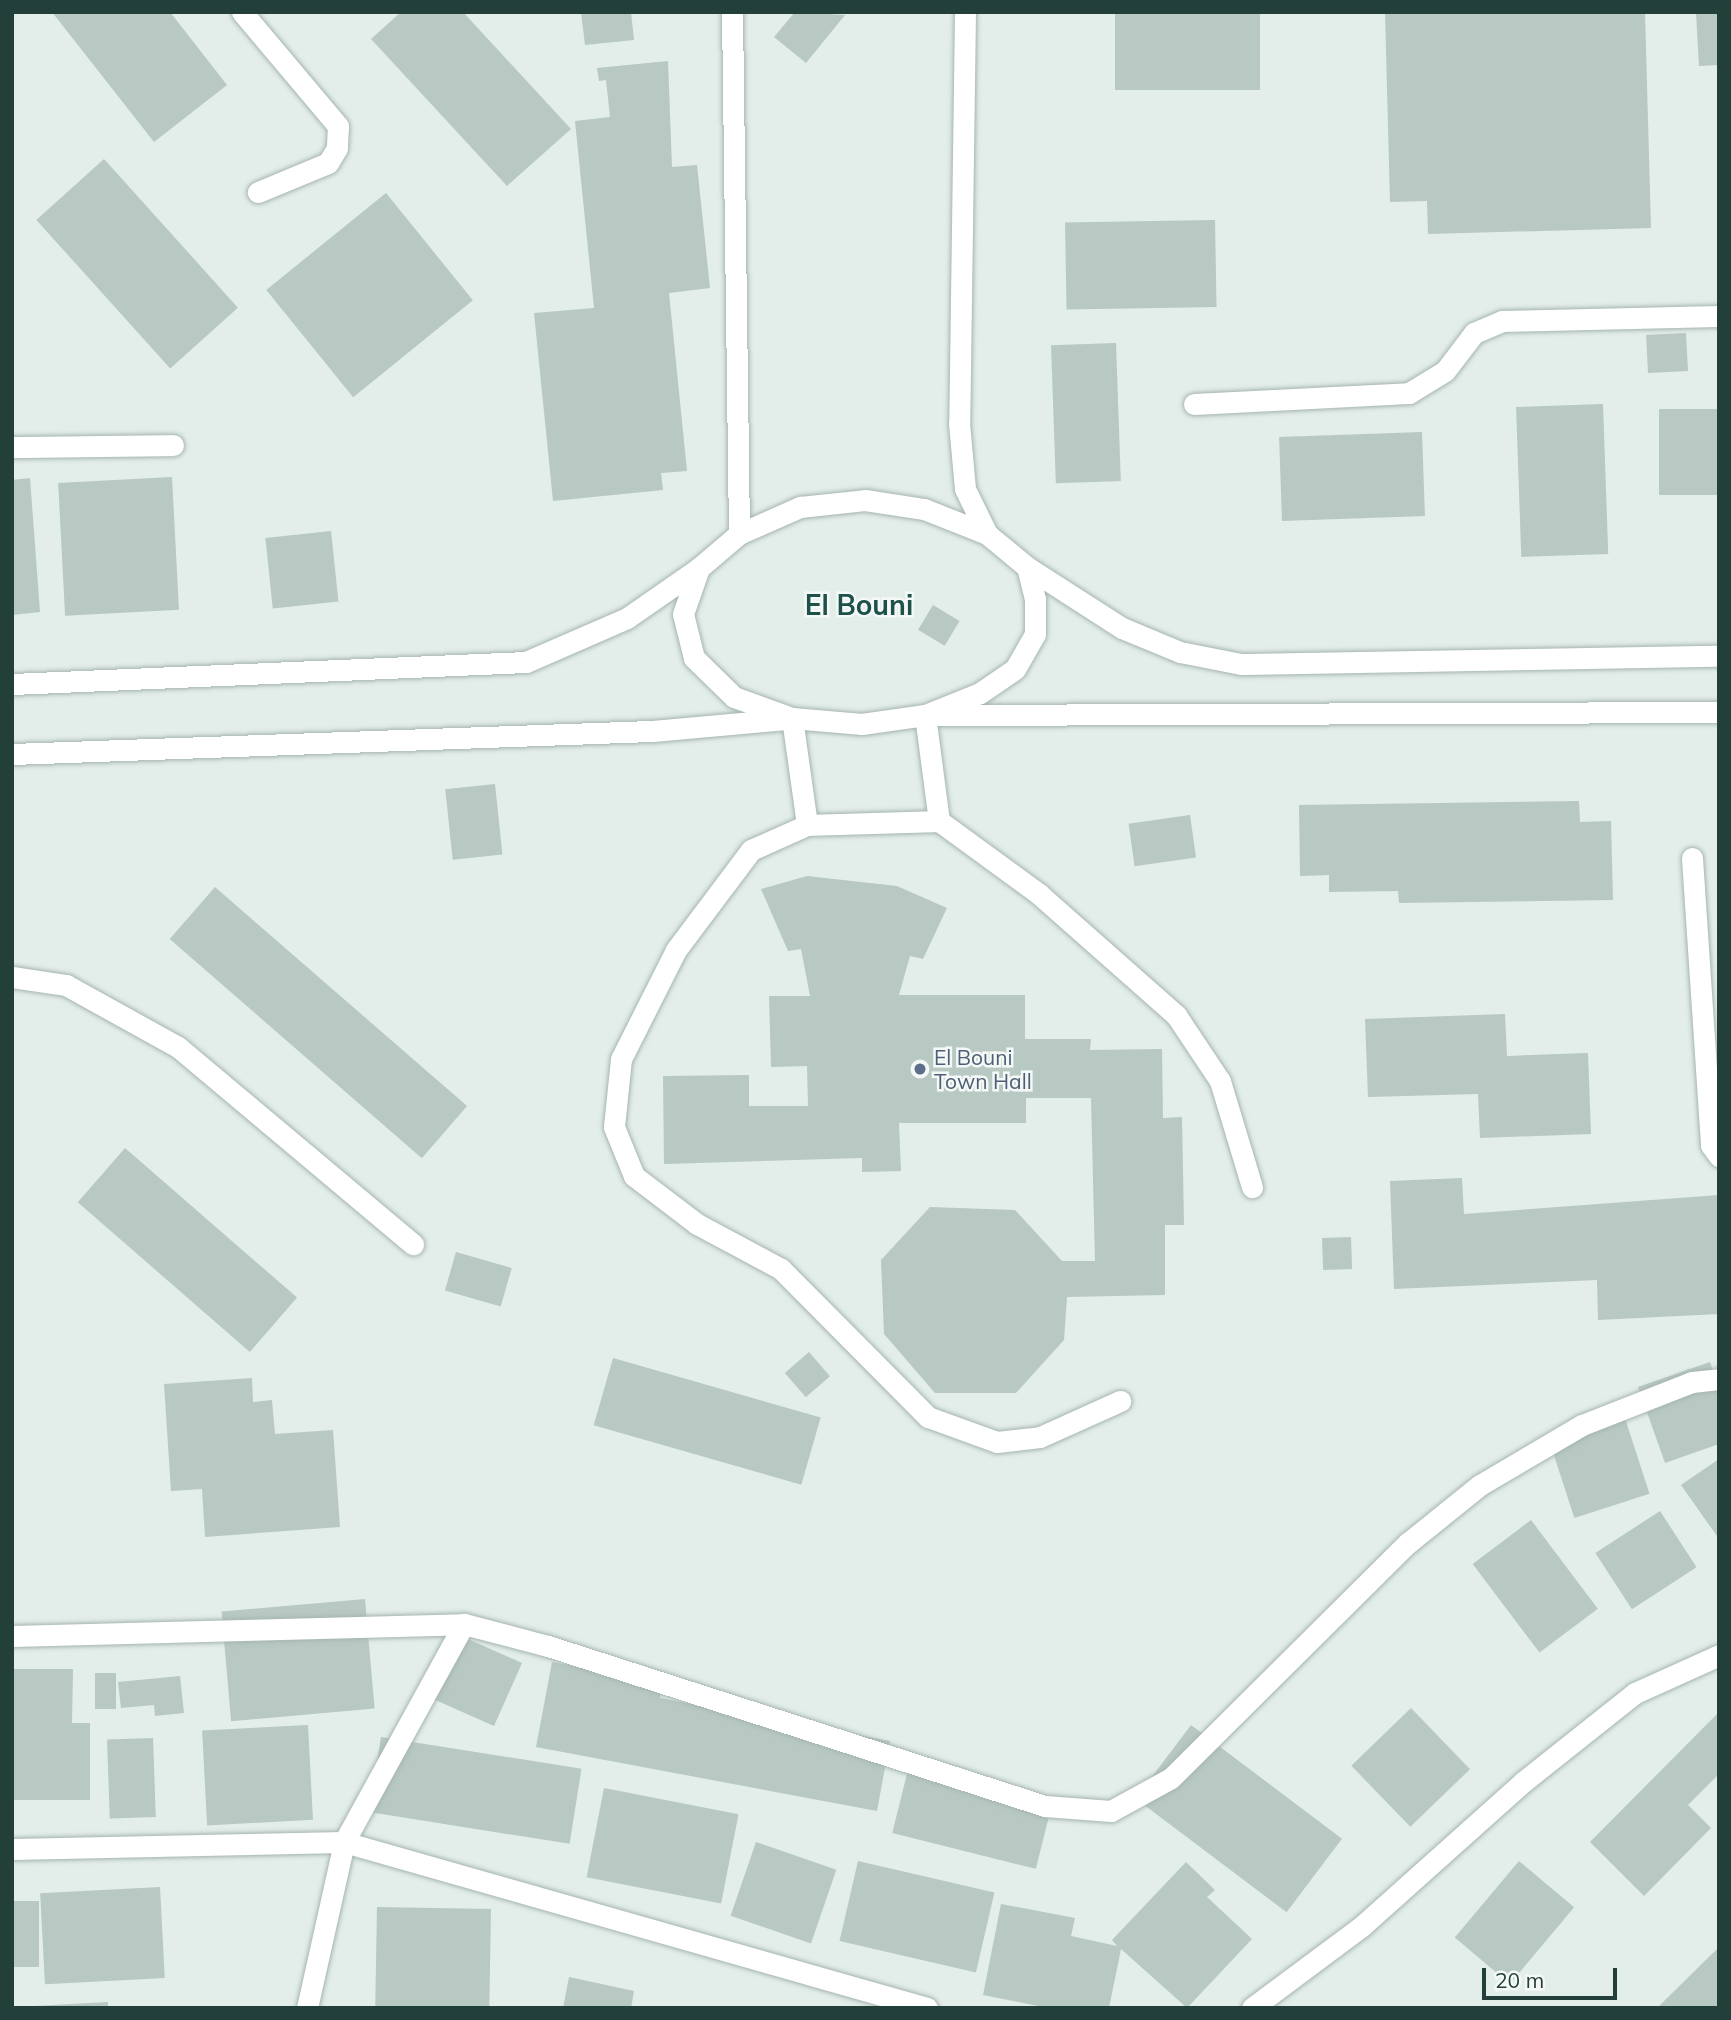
<!DOCTYPE html>
<html>
<head>
<meta charset="utf-8">
<style>
	body { margin:0 }
	#map { position:relative; width:1731px; height:2020px; overflow:hidden; background:#e3ede9; font-family:Mulish,sans-serif }
	div>[style] { position:absolute }
	.building>* { inset:0; background:#b8c8c3; transform-origin:0 0 }
	.roads { filter:drop-shadow(0 0 2px #a5b5b1) drop-shadow(0 0 2px #a5b5b1) }
	.service>* { height:21px; margin:-10.5px; padding:0 10.5px; transform-origin:10.5px; border-radius:10.5px; background:#fff }
	.minor>* { height:21px; margin:-10.5px; padding:0 10.5px; transform-origin:10.5px; border-radius:10.5px; background:#fff }
	.tertiary>* { height:21px; margin:-10.5px; padding:0 10.5px; transform-origin:10.5px; border-radius:10.5px; background:#fff }
	.secondary>* { height:21px; margin:-10.5px; padding:0 10.5px; transform-origin:10.5px; border-radius:10.5px; background:#fff }
	.dots>* { width:19px; height:19px; translate:-50% -50%; box-sizing:border-box; border:4px solid #f4f9f7; border-radius:50% }
	span { translate:-50% -50%; white-space:nowrap; text-align:center; line-height:1.15; -webkit-text-stroke:5px #f4f9f7; paint-order:stroke }
	.service-label { font-size:21px; color:#4e5e75 }
	.left { translate:0 -50%; text-align:left }
	.district-label { font-size:28px; color:#1e514a; font-weight:700 }
	.frame { position:absolute; inset:0; border:14px solid #223f3a; pointer-events:none }
	.scale { position:absolute; left:1482px; top:1968px; width:135px; height:32px; box-sizing:border-box; border:4px solid #223f3a; border-top:0; padding-left:9px; font-size:21px; line-height:24px; white-space:nowrap; color:#223f3a; -webkit-text-stroke:5px #f4f9f7; paint-order:stroke }
</style>
</head>
<body>
<div id="map">
	<div class="building">
		<div style="clip-path:polygon(52px 12px,170px 12px,227px 85px,154px 142px)"></div>
		<div style="clip-path:polygon(401px 12px,463px 12px,571px 129px,507px 186px,371px 39px)"></div>
		<div style="clip-path:polygon(581px 12px,631px 12px,634px 40px,585px 45px)"></div>
		<div style="clip-path:polygon(795px 12px,845px 15px,806px 63px,774px 37px)"></div>
		<div style="left:1115px;top:12px;width:145px;height:78px"></div>
		<div style="clip-path:polygon(1385px 12px,1645px 12px,1651px 228px,1428px 234px,1427px 201px,1390px 202px)"></div>
		<div style="clip-path:polygon(1696px 12px,1719px 12px,1719px 65px,1699px 66px)"></div>
		<div style="clip-path:polygon(668px 61px,672px 167px,697px 165px,710px 288px,669px 293px,687px 471px,661px 473px,663px 490px,553px 501px,534px 313px,594px 308px,575px 121px,610px 117px,606px 80px,599px 81px,597px 68px)"></div>
		<div style="left:104px;top:159px;width:200px;height:91px;rotate:48deg"></div>
		<div style="left:386px;top:193px;width:138px;height:154px;rotate:51deg"></div>
		<div style="left:1215px;top:220px;width:87px;height:150px;rotate:89deg"></div>
		<div style="left:1686px;top:333px;width:38px;height:40px;rotate:87deg"></div>
		<div style="left:1116px;top:343px;width:138px;height:65px;rotate:88deg"></div>
		<div style="left:1603px;top:404px;width:150px;height:87px;rotate:88deg"></div>
		<div style="left:1719px;top:409px;width:86px;height:60px;rotate:90deg"></div>
		<div style="left:1422px;top:432px;width:84px;height:143px;rotate:88deg"></div>
		<div style="left:172px;top:477px;width:133px;height:114px;rotate:87deg"></div>
		<div style="clip-path:polygon(30px 478px,40px 612px,12px 615px,12px 480px)"></div>
		<div style="left:331px;top:531px;width:71px;height:66px;rotate:84deg"></div>
		<div style="left:933px;top:605px;width:31px;height:29px;rotate:31deg"></div>
		<div style="left:495px;top:784px;width:71px;height:50px;rotate:84deg"></div>
		<div style="clip-path:polygon(1579px 801px,1580px 822px,1611px 821px,1613px 900px,1399px 903px,1398px 891px,1329px 892px,1329px 875px,1300px 876px,1299px 805px)"></div>
		<div style="left:1190px;top:815px;width:43px;height:62px;rotate:82deg"></div>
		<div style="clip-path:polygon(807px 876px,897px 886px,947px 908px,923px 959px,910px 956px,899px 995px,1025px 995px,1025px 1039px,1091px 1039px,1090px 1050px,1162px 1049px,1163px 1118px,1182px 1117px,1184px 1225px,1165px 1225px,1165px 1295px,1067px 1297px,1064px 1340px,1016px 1393px,935px 1393px,884px 1334px,881px 1260px,930px 1207px,1015px 1210px,1062px 1261px,1095px 1261px,1091px 1098px,1026px 1098px,1026px 1123px,899px 1123px,901px 1171px,862px 1172px,862px 1158px,664px 1164px,663px 1076px,749px 1075px,749px 1106px,808px 1106px,807px 1066px,771px 1067px,769px 996px,810px 996px,801px 949px,788px 951px,761px 889px)"></div>
		<div style="left:215px;top:887px;width:334px;height:69px;rotate:41deg"></div>
		<div style="clip-path:polygon(1505px 1014px,1507px 1056px,1588px 1053px,1591px 1134px,1480px 1138px,1478px 1094px,1368px 1097px,1365px 1019px)"></div>
		<div style="left:125px;top:1148px;width:228px;height:72px;rotate:41deg"></div>
		<div style="clip-path:polygon(1462px 1178px,1464px 1214px,1719px 1195px,1719px 1314px,1598px 1320px,1597px 1280px,1394px 1289px,1390px 1181px)"></div>
		<div style="left:1351px;top:1237px;width:32px;height:29px;rotate:88deg"></div>
		<div style="left:456px;top:1252px;width:58px;height:40px;rotate:16deg"></div>
		<div style="left:809px;top:1352px;width:32px;height:32px;rotate:49deg"></div>
		<div style="left:613px;top:1358px;width:216px;height:70px;rotate:16deg"></div>
		<div style="clip-path:polygon(1710px 1362px,1719px 1388px,1719px 1444px,1665px 1463px,1638px 1387px)"></div>
		<div style="clip-path:polygon(252px 1378px,253px 1402px,272px 1400px,275px 1434px,333px 1430px,340px 1527px,205px 1537px,202px 1489px,171px 1491px,164px 1384px)"></div>
		<div style="left:1622px;top:1409px;width:89px;height:79px;rotate:72deg"></div>
		<div style="clip-path:polygon(1719px 1459px,1719px 1539px,1681px 1485px)"></div>
		<div style="left:1660px;top:1511px;width:67px;height:77px;rotate:57deg"></div>
		<div style="left:1531px;top:1520px;width:111px;height:73px;rotate:53deg"></div>
		<div style="left:365px;top:1599px;width:110px;height:144px;rotate:85deg"></div>
		<div style="left:459px;top:1635px;width:69px;height:69px;rotate:24deg"></div>
		<div style="clip-path:polygon(552px 1662px,663px 1683px,660px 1698px,890px 1741px,877px 1811px,536px 1747px)"></div>
		<div style="clip-path:polygon(12px 1669px,73px 1669px,72px 1723px,90px 1723px,90px 1800px,12px 1800px)"></div>
		<div style="left:95px;top:1673px;width:21px;height:36px"></div>
		<div style="clip-path:polygon(180px 1676px,184px 1713px,155px 1716px,154px 1705px,121px 1708px,118px 1682px)"></div>
		<div style="left:1411px;top:1708px;width:85px;height:83px;rotate:46deg"></div>
		<div style="clip-path:polygon(1719px 1712px,1719px 1774px,1688px 1805px,1711px 1828px,1644px 1896px,1590px 1842px)"></div>
		<div style="left:308px;top:1725px;width:95px;height:106px;rotate:87deg"></div>
		<div style="left:1191px;top:1725px;width:189px;height:92px;rotate:37deg"></div>
		<div style="left:381px;top:1737px;width:203px;height:76px;rotate:9deg"></div>
		<div style="left:153px;top:1738px;width:79px;height:46px;rotate:88deg"></div>
		<div style="left:908px;top:1770px;width:148px;height:65px;rotate:14deg"></div>
		<div style="left:604px;top:1788px;width:137px;height:91px;rotate:11deg"></div>
		<div style="left:756px;top:1842px;width:85px;height:78px;rotate:19deg"></div>
		<div style="left:858px;top:1861px;width:140px;height:82px;rotate:13deg"></div>
		<div style="left:1519px;top:1861px;width:72px;height:100px;rotate:40deg"></div>
		<div style="clip-path:polygon(1186px 1862px,1215px 1890px,1207px 1897px,1252px 1939px,1187px 2008px,1121px 1949px,1109px 2008px,1048px 2008px,983px 1995px,1001px 1904px,1075px 1918px,1071px 1936px,1117px 1946px,1112px 1940px)"></div>
		<div style="left:160px;top:1887px;width:91px;height:120px;rotate:87deg"></div>
		<div style="left:12px;top:1901px;width:27px;height:66px"></div>
		<div style="left:377px;top:1907px;width:114px;height:101px;rotate:1deg"></div>
		<div style="clip-path:polygon(1719px 1947px,1719px 2008px,1657px 2008px)"></div>
		<div style="clip-path:polygon(569px 1977px,634px 1991px,631px 2008px,563px 2008px)"></div>
		<div style="clip-path:polygon(108px 2002px,108px 2008px,34px 2008px,34px 2006px)"></div>
	</div>
	<div class="roads">
		<div class="service">
			<div style="left:925px;top:715px;width:107px;rotate:82.5deg"></div>
			<div style="left:939px;top:821px;width:124px;rotate:36.1deg"></div>
			<div style="left:1039px;top:894px;width:183px;rotate:41.5deg"></div>
			<div style="left:1176px;top:1015px;width:79px;rotate:56.3deg"></div>
			<div style="left:1220px;top:1081px;width:111px;rotate:73.2deg"></div>
			<div style="left:792px;top:718px;width:108px;rotate:82deg"></div>
			<div style="left:807px;top:825px;width:61px;rotate:155.9deg"></div>
			<div style="left:751px;top:850px;width:125px;rotate:126.9deg"></div>
			<div style="left:676px;top:950px;width:122px;rotate:116.8deg"></div>
			<div style="left:621px;top:1059px;width:68px;rotate:95.9deg"></div>
			<div style="left:614px;top:1127px;width:53px;rotate:67.8deg"></div>
			<div style="left:634px;top:1176px;width:79px;rotate:37.3deg"></div>
			<div style="left:697px;top:1224px;width:95px;rotate:28.2deg"></div>
			<div style="left:781px;top:1269px;width:209px;rotate:45.2deg"></div>
			<div style="left:928px;top:1417px;width:73px;rotate:19.9deg"></div>
			<div style="left:997px;top:1442px;width:43px;rotate:-6.6deg"></div>
			<div style="left:1040px;top:1437px;width:88px;rotate:-24.2deg"></div>
			<div style="left:807px;top:825px;width:132px;rotate:-1.7deg"></div>
		</div>
		<div class="minor">
			<div style="left:242px;top:12px;width:149px;rotate:49.9deg"></div>
			<div style="left:338px;top:126px;width:22px;rotate:93deg"></div>
			<div style="left:337px;top:148px;width:17px;rotate:121deg"></div>
			<div style="left:328px;top:163px;width:76px;rotate:157.5deg"></div>
			<div style="left:1194px;top:404px;width:215px;rotate:-2.9deg"></div>
			<div style="left:1409px;top:393px;width:42px;rotate:-31.4deg"></div>
			<div style="left:1445px;top:371px;width:48px;rotate:-52.7deg"></div>
			<div style="left:1474px;top:333px;width:30px;rotate:-23deg"></div>
			<div style="left:1502px;top:321px;width:217px;rotate:-1.3deg"></div>
			<div style="left:12px;top:447px;width:161px;rotate:-0.7deg"></div>
			<div style="left:1692px;top:858px;width:288px;rotate:86.2deg"></div>
			<div style="left:1711px;top:1145px;width:14px;rotate:54deg"></div>
			<div style="left:12px;top:977px;width:55px;rotate:8.4deg"></div>
			<div style="left:66px;top:985px;width:128px;rotate:29deg"></div>
			<div style="left:178px;top:1047px;width:307px;rotate:40deg"></div>
			<div style="left:12px;top:1636px;width:452px;rotate:-1.5deg"></div>
			<div style="left:464px;top:1624px;width:87px;rotate:14.7deg"></div>
			<div style="left:548px;top:1646px;width:522px;rotate:17.85deg"></div>
			<div style="left:1045px;top:1806px;width:66px;rotate:4.3deg"></div>
			<div style="left:1111px;top:1811px;width:68px;rotate:-28.8deg"></div>
			<div style="left:1171px;top:1778px;width:334px;rotate:-44.8deg"></div>
			<div style="left:1408px;top:1543px;width:92px;rotate:-38.9deg"></div>
			<div style="left:1480px;top:1485px;width:118px;rotate:-30.5deg"></div>
			<div style="left:1582px;top:1425px;width:118px;rotate:-21.4deg"></div>
			<div style="left:1692px;top:1382px;width:27px;rotate:-6deg"></div>
			<div style="left:12px;top:1849px;width:332px;rotate:-1.2deg"></div>
			<div style="left:344px;top:1842px;width:606px;rotate:15.89deg"></div>
			<div style="left:307px;top:2008px;width:170px;rotate:-77.4deg"></div>
			<div style="left:344px;top:1842px;width:249px;rotate:-61.2deg"></div>
			<div style="left:1252px;top:2008px;width:137px;rotate:-36.7deg"></div>
			<div style="left:1362px;top:1926px;width:216px;rotate:-41.8deg"></div>
			<div style="left:1523px;top:1782px;width:143px;rotate:-38.5deg"></div>
			<div style="left:1635px;top:1693px;width:92px;rotate:-24.3deg"></div>
		</div>
		<div class="tertiary">
			<div style="left:732px;top:12px;width:522px;rotate:89.23deg"></div>
			<div style="left:965px;top:12px;width:411px;rotate:90.8deg"></div>
			<div style="left:959px;top:423px;width:66px;rotate:84.8deg"></div>
			<div style="left:965px;top:489px;width:50px;rotate:63.9deg"></div>
		</div>
		<div class="secondary">
			<div style="left:865px;top:500px;width:60px;rotate:8.7deg"></div>
			<div style="left:924px;top:509px;width:68px;rotate:21.6deg"></div>
			<div style="left:987px;top:534px;width:52px;rotate:39.5deg"></div>
			<div style="left:1027px;top:567px;width:33px;rotate:76deg"></div>
			<div style="left:1035px;top:599px;width:35px;rotate:90deg"></div>
			<div style="left:1035px;top:634px;width:40px;rotate:119.7deg"></div>
			<div style="left:1015px;top:669px;width:42px;rotate:145.6deg"></div>
			<div style="left:980px;top:693px;width:59px;rotate:158.2deg"></div>
			<div style="left:925px;top:715px;width:64px;rotate:171.9deg"></div>
			<div style="left:862px;top:724px;width:70px;rotate:-175.1deg"></div>
			<div style="left:792px;top:718px;width:62px;rotate:-160.1deg"></div>
			<div style="left:734px;top:697px;width:56px;rotate:-135.7deg"></div>
			<div style="left:694px;top:658px;width:45px;rotate:-104deg"></div>
			<div style="left:683px;top:614px;width:49px;rotate:-70.8deg"></div>
			<div style="left:699px;top:568px;width:52px;rotate:-40.4deg"></div>
			<div style="left:739px;top:534px;width:67px;rotate:-23.9deg"></div>
			<div style="left:800px;top:507px;width:65px;rotate:-6.1deg"></div>
			<div style="left:1027px;top:567px;width:113px;rotate:32.7deg"></div>
			<div style="left:1122px;top:628px;width:63px;rotate:22.5deg"></div>
			<div style="left:1180px;top:652px;width:62px;rotate:11.1deg"></div>
			<div style="left:1241px;top:664px;width:478px;rotate:-1deg"></div>
			<div style="left:12px;top:684px;width:514px;rotate:-2.45deg"></div>
			<div style="left:526px;top:662px;width:110px;rotate:-23.5deg"></div>
			<div style="left:627px;top:618px;width:88px;rotate:-34.8deg"></div>
			<div style="left:938px;top:715px;width:781px;rotate:-0.22deg"></div>
			<div style="left:12px;top:754px;width:640px;rotate:-2.06deg"></div>
			<div style="left:652px;top:731px;width:135px;rotate:-5.1deg"></div>
		</div>
	</div>
	<div class="dots">
		<div style="left:920px;top:1069px;background:#5c6f8a"></div>
	</div>
	<div class="service-label">
		<span class="left" style="left:934px;top:1069px">El Bouni<br>Town Hall</span>
	</div>
	<div class="district-label">
		<span style="left:859px;top:605px">El Bouni</span>
	</div>
	<div class="frame"></div>
	<div class="scale">20 m</div>
</div>
</body>
</html>
